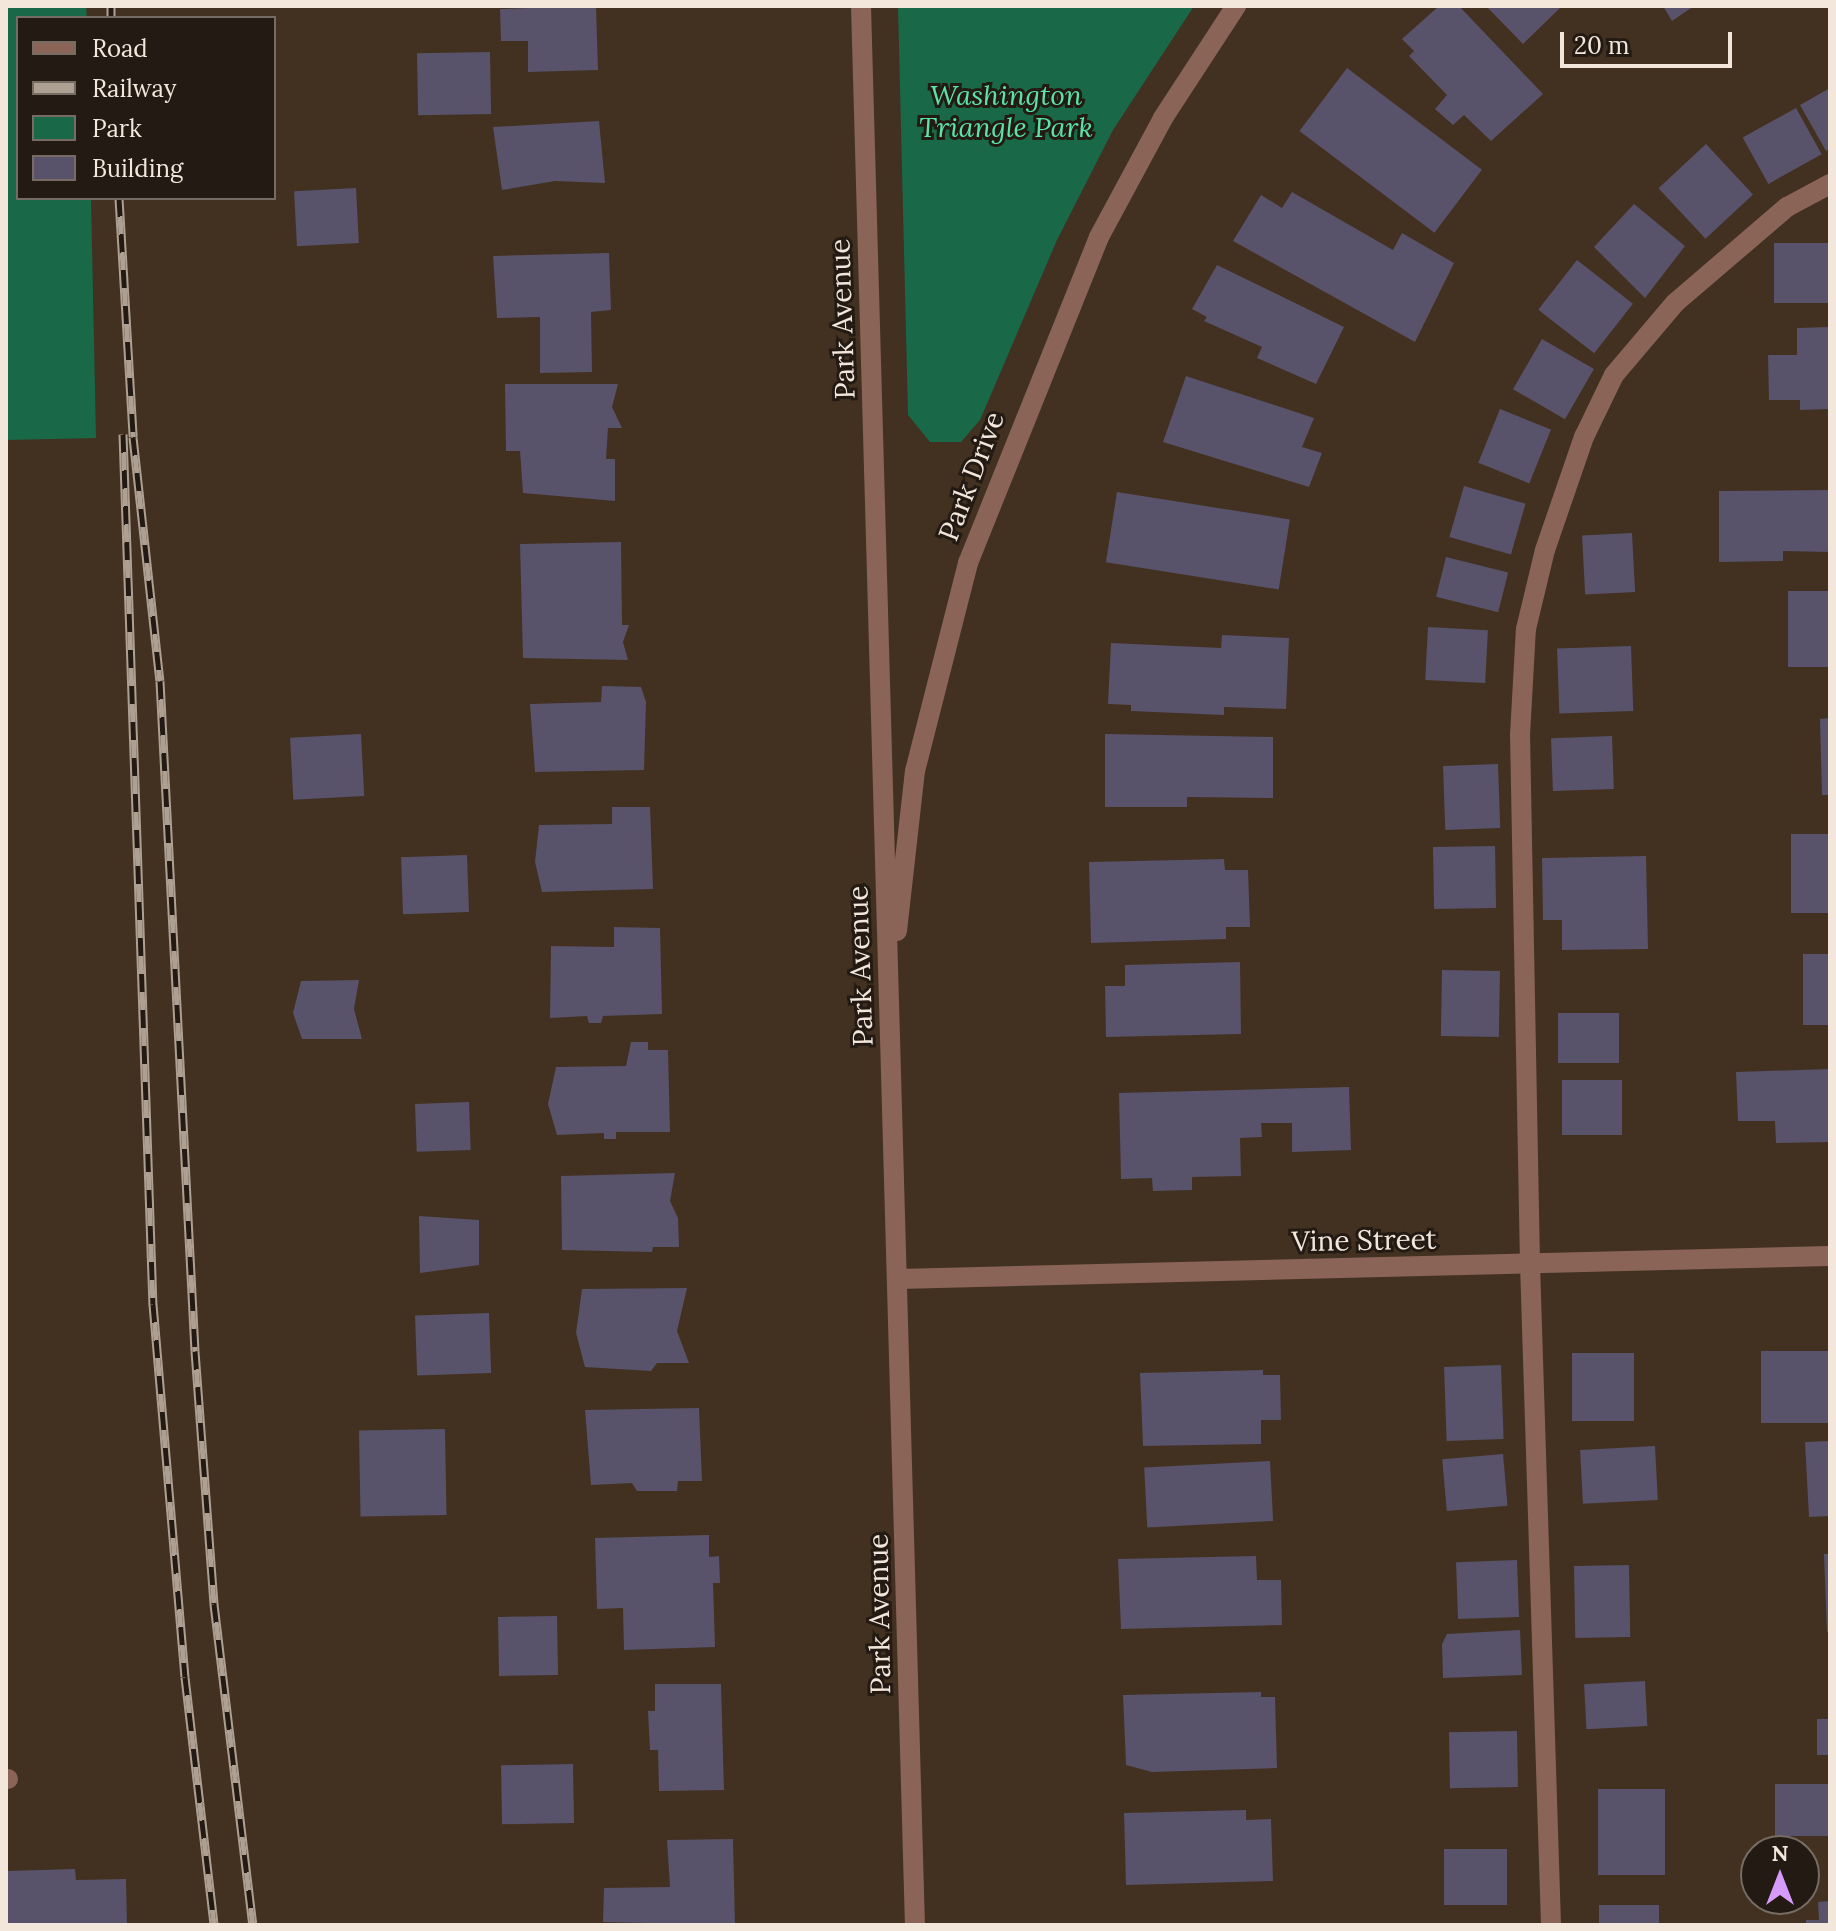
<!DOCTYPE html>
<html>
<head>
<meta charset="utf-8">
<style>
	body { margin:0 }
	#map { position:relative; width:1836px; height:1931px; overflow:hidden; background:#423120; font-family:Lora,serif }
	div>[style] { position:absolute }
	.green>* { inset:0; background:#196848 }
	.building>* { inset:0; background:#58526a; transform-origin:0 0 }
	.service>* { height:20px; margin:-10px; padding:0 10px; transform-origin:10px; border-radius:10px; background:#8a6457 }
	.minor>* { height:20px; margin:-10px; padding:0 10px; transform-origin:10px; border-radius:10px; background:#8a6457 }
	.rail>* { height:9px; margin-top:-4.5px; transform-origin:0; background:repeating-linear-gradient(90deg,#231a13 0 18px,#ad9f92 0 36px); box-sizing:border-box; border-block:2px solid #ad9f92 }
	span { translate:-50% -50%; white-space:nowrap; text-align:center; line-height:1.15; -webkit-text-stroke:6px #231a13; paint-order:stroke }
	.park-label { font-size:28px; color:#59e4a8; font-style:italic }
	.street-label { font-size:28px; color:#f3e7dc }
	.frame { position:absolute; inset:0; border:8px solid #f3e7dc; pointer-events:none }
	.legend { position:absolute; left:16px; top:16px; width:260px; height:184px; box-sizing:border-box; background:#231a13; border:2px solid #766c63; margin:0; padding:10px 14px; list-style:none; font-size:24px; color:#f3e7dc }
	.legend li { display:flex; align-items:center; gap:16px; height:40px }
	.legend b { width:40px; border:2px solid #766c63 }
	.north { position:absolute; left:1740px; top:1835px; width:80px; height:80px; box-sizing:border-box; background:#231a13; border:2px solid #766c63; border-radius:50%; rotate:0deg; font-size:22px; font-weight:700; line-height:32px; text-align:center; color:#f3e7dc }
	.north::after { content:''; display:block; margin:auto; width:28px; height:36px; background:#d69bfa; clip-path:polygon(50% 0,100% 100%,50% 72%,0 100%) }
	.scale { position:absolute; left:1560px; top:32px; width:172px; height:36px; box-sizing:border-box; border:4px solid #f3e7dc; border-top:0; padding-left:10px; font-size:24px; line-height:28px; white-space:nowrap; color:#f3e7dc; -webkit-text-stroke:6px #231a13; paint-order:stroke }
</style>
</head>
<body>
<div id="map">
	<div class="green">
		<div style="clip-path:polygon(6px 6px,86px 6px,87px 18px,18px 18px,18px 198px,91px 198px,96px 438px,6px 440px)"></div>
		<div style="clip-path:polygon(898px 6px,1194px 6px,1113px 130px,1057px 240px,980px 420px,961px 442px,930px 442px,908px 415px)"></div>
	</div>
	<div class="building">
		<div style="clip-path:polygon(587px 6px,596px 6px,598px 70px,528px 72px,528px 41px,501px 41px,500px 9px)"></div>
		<div style="clip-path:polygon(1439px 6px,1459px 6px,1543px 94px,1491px 141px,1464px 115px,1453px 125px,1435px 109px,1447px 95px,1409px 56px,1414px 51px,1402px 39px)"></div>
		<div style="clip-path:polygon(1486px 6px,1562px 6px,1523px 44px)"></div>
		<div style="clip-path:polygon(1663px 6px,1694px 6px,1672px 21px)"></div>
		<div style="left:490px;top:52px;width:62px;height:73px;rotate:89deg"></div>
		<div style="left:1347px;top:68px;width:169px;height:79px;rotate:37deg"></div>
		<div style="clip-path:polygon(1830px 88px,1830px 149px,1826px 151px,1800px 105px)"></div>
		<div style="left:1796px;top:108px;width:53px;height:61px;rotate:61deg"></div>
		<div style="clip-path:polygon(599px 121px,605px 183px,555px 181px,502px 190px,493px 127px)"></div>
		<div style="left:1706px;top:144px;width:69px;height:65px;rotate:47deg"></div>
		<div style="left:356px;top:188px;width:55px;height:62px;rotate:87deg"></div>
		<div style="clip-path:polygon(1292px 192px,1393px 250px,1402px 233px,1454px 263px,1415px 342px,1233px 241px,1261px 195px,1282px 208px)"></div>
		<div style="clip-path:polygon(1634px 204px,1685px 246px,1645px 298px,1594px 247px)"></div>
		<div style="left:1774px;top:243px;width:56px;height:60px"></div>
		<div style="clip-path:polygon(609px 253px,611px 310px,591px 312px,592px 372px,540px 373px,540px 317px,497px 318px,493px 256px)"></div>
		<div style="left:1577px;top:260px;width:71px;height:63px;rotate:38deg"></div>
		<div style="clip-path:polygon(1217px 265px,1344px 327px,1316px 384px,1257px 358px,1262px 347px,1204px 321px,1207px 317px,1192px 309px)"></div>
		<div style="clip-path:polygon(1830px 327px,1830px 409px,1800px 410px,1800px 400px,1769px 400px,1768px 355px,1797px 355px,1797px 328px)"></div>
		<div style="left:1542px;top:339px;width:60px;height:58px;rotate:30deg"></div>
		<div style="clip-path:polygon(1186px 376px,1314px 418px,1302px 447px,1322px 453px,1309px 487px,1163px 442px)"></div>
		<div style="clip-path:polygon(505px 384px,618px 384px,612px 407px,622px 428px,608px 428px,606px 459px,615px 459px,615px 501px,523px 493px,520px 451px,506px 451px)"></div>
		<div style="left:1500px;top:409px;width:55px;height:58px;rotate:22deg"></div>
		<div style="left:1464px;top:486px;width:64px;height:53px;rotate:16deg"></div>
		<div style="clip-path:polygon(1830px 490px,1830px 552px,1783px 551px,1783px 561px,1719px 562px,1719px 491px)"></div>
		<div style="left:1117px;top:492px;width:175px;height:71px;rotate:9deg"></div>
		<div style="left:1632px;top:533px;width:59px;height:50px;rotate:87deg"></div>
		<div style="clip-path:polygon(621px 542px,622px 625px,629px 625px,623px 642px,628px 660px,523px 658px,520px 544px)"></div>
		<div style="left:1446px;top:557px;width:64px;height:41px;rotate:14deg"></div>
		<div style="left:1830px;top:591px;width:76px;height:42px;rotate:90deg"></div>
		<div style="left:1428px;top:627px;width:60px;height:53px;rotate:3deg"></div>
		<div style="clip-path:polygon(1222px 635px,1289px 638px,1286px 709px,1224px 707px,1224px 715px,1131px 711px,1131px 705px,1108px 704px,1111px 643px,1221px 648px)"></div>
		<div style="left:1631px;top:646px;width:65px;height:74px;rotate:88deg"></div>
		<div style="clip-path:polygon(602px 686px,641px 687px,646px 702px,644px 770px,535px 772px,530px 704px,601px 702px)"></div>
		<div style="clip-path:polygon(1830px 718px,1830px 795px,1822px 795px,1820px 719px)"></div>
		<div style="left:361px;top:734px;width:62px;height:71px;rotate:87deg"></div>
		<div style="clip-path:polygon(1105px 734px,1273px 737px,1273px 798px,1187px 797px,1187px 807px,1105px 807px)"></div>
		<div style="left:1612px;top:736px;width:53px;height:61px;rotate:88deg"></div>
		<div style="left:1498px;top:764px;width:64px;height:55px;rotate:88deg"></div>
		<div style="clip-path:polygon(612px 807px,650px 807px,653px 889px,542px 892px,535px 862px,539px 825px,612px 824px)"></div>
		<div style="left:1791px;top:834px;width:39px;height:79px"></div>
		<div style="left:1495px;top:846px;width:62px;height:62px;rotate:89deg"></div>
		<div style="left:467px;top:855px;width:57px;height:66px;rotate:88deg"></div>
		<div style="clip-path:polygon(1646px 856px,1648px 949px,1562px 950px,1562px 920px,1543px 920px,1542px 858px)"></div>
		<div style="clip-path:polygon(1224px 859px,1225px 870px,1248px 870px,1250px 927px,1226px 927px,1226px 939px,1091px 943px,1089px 862px)"></div>
		<div style="clip-path:polygon(614px 927px,660px 928px,662px 1014px,603px 1016px,601px 1023px,589px 1023px,587px 1016px,550px 1018px,551px 946px,614px 947px)"></div>
		<div style="left:1830px;top:954px;width:71px;height:27px;rotate:90deg"></div>
		<div style="clip-path:polygon(1240px 962px,1241px 1034px,1106px 1037px,1105px 986px,1125px 986px,1125px 965px)"></div>
		<div style="left:1442px;top:970px;width:58px;height:66px;rotate:1deg"></div>
		<div style="clip-path:polygon(359px 980px,354px 1009px,362px 1039px,302px 1039px,293px 1013px,301px 981px)"></div>
		<div style="left:1558px;top:1013px;width:61px;height:50px"></div>
		<div style="clip-path:polygon(631px 1042px,648px 1042px,648px 1050px,668px 1050px,670px 1132px,616px 1132px,616px 1139px,604px 1139px,604px 1133px,557px 1135px,548px 1104px,556px 1067px,626px 1066px)"></div>
		<div style="clip-path:polygon(1830px 1069px,1830px 1142px,1776px 1143px,1775px 1121px,1738px 1121px,1736px 1072px)"></div>
		<div style="left:1562px;top:1080px;width:60px;height:55px"></div>
		<div style="clip-path:polygon(1349px 1087px,1351px 1150px,1292px 1152px,1292px 1123px,1261px 1123px,1262px 1137px,1240px 1138px,1241px 1176px,1192px 1177px,1192px 1190px,1153px 1191px,1152px 1178px,1121px 1179px,1119px 1093px)"></div>
		<div style="left:469px;top:1102px;width:48px;height:54px;rotate:88deg"></div>
		<div style="clip-path:polygon(675px 1173px,670px 1201px,678px 1218px,679px 1247px,653px 1247px,652px 1252px,562px 1250px,561px 1176px)"></div>
		<div style="clip-path:polygon(419px 1216px,479px 1220px,479px 1265px,420px 1273px)"></div>
		<div style="clip-path:polygon(687px 1288px,677px 1331px,689px 1363px,657px 1363px,651px 1371px,585px 1367px,576px 1333px,582px 1289px)"></div>
		<div style="left:489px;top:1313px;width:60px;height:74px;rotate:88deg"></div>
		<div style="left:1761px;top:1351px;width:69px;height:72px"></div>
		<div style="left:1634px;top:1353px;width:68px;height:62px;rotate:90deg"></div>
		<div style="left:1501px;top:1365px;width:74px;height:57px;rotate:88deg"></div>
		<div style="clip-path:polygon(1263px 1370px,1263px 1375px,1280px 1375px,1281px 1420px,1261px 1420px,1261px 1444px,1143px 1446px,1140px 1373px)"></div>
		<div style="clip-path:polygon(699px 1408px,702px 1481px,678px 1481px,677px 1491px,637px 1491px,632px 1483px,591px 1485px,585px 1410px)"></div>
		<div style="left:445px;top:1429px;width:86px;height:86px;rotate:89deg"></div>
		<div style="clip-path:polygon(1830px 1441px,1830px 1516px,1809px 1517px,1805px 1442px)"></div>
		<div style="left:1655px;top:1446px;width:54px;height:75px;rotate:87deg"></div>
		<div style="left:1503px;top:1454px;width:52px;height:61px;rotate:85deg"></div>
		<div style="left:1270px;top:1461px;width:60px;height:126px;rotate:87deg"></div>
		<div style="clip-path:polygon(709px 1535px,709px 1557px,719px 1556px,720px 1583px,713px 1583px,715px 1647px,624px 1650px,623px 1608px,597px 1609px,595px 1538px)"></div>
		<div style="clip-path:polygon(1824px 1554px,1830px 1554px,1830px 1632px,1827px 1632px)"></div>
		<div style="clip-path:polygon(1256px 1556px,1257px 1580px,1281px 1580px,1282px 1625px,1121px 1629px,1118px 1559px)"></div>
		<div style="left:1517px;top:1560px;width:57px;height:61px;rotate:88deg"></div>
		<div style="left:1629px;top:1565px;width:72px;height:55px;rotate:89deg"></div>
		<div style="left:557px;top:1616px;width:59px;height:59px;rotate:89deg"></div>
		<div style="clip-path:polygon(1520px 1630px,1522px 1675px,1443px 1678px,1442px 1644px,1447px 1634px)"></div>
		<div style="left:1645px;top:1681px;width:45px;height:61px;rotate:87deg"></div>
		<div style="clip-path:polygon(655px 1684px,721px 1684px,724px 1790px,659px 1791px,658px 1750px,650px 1750px,648px 1711px,655px 1711px)"></div>
		<div style="clip-path:polygon(1261px 1692px,1261px 1697px,1275px 1697px,1277px 1768px,1152px 1772px,1126px 1765px,1123px 1695px)"></div>
		<div style="left:1817px;top:1719px;width:13px;height:36px"></div>
		<div style="left:1517px;top:1731px;width:56px;height:68px;rotate:89deg"></div>
		<div style="left:573px;top:1764px;width:59px;height:72px;rotate:89deg"></div>
		<div style="left:1775px;top:1784px;width:55px;height:52px"></div>
		<div style="left:1665px;top:1789px;width:86px;height:67px;rotate:90deg"></div>
		<div style="clip-path:polygon(1246px 1810px,1246px 1820px,1271px 1819px,1273px 1881px,1126px 1885px,1124px 1813px)"></div>
		<div style="clip-path:polygon(733px 1839px,735px 1925px,603px 1922px,604px 1888px,670px 1887px,667px 1840px)"></div>
		<div style="left:1444px;top:1849px;width:63px;height:56px"></div>
		<div style="clip-path:polygon(75px 1869px,76px 1880px,126px 1879px,127px 1925px,6px 1925px,6px 1871px)"></div>
		<div style="clip-path:polygon(1830px 1901px,1830px 1925px,1806px 1925px,1806px 1920px,1819px 1920px,1818px 1902px)"></div>
		<div style="left:1599px;top:1905px;width:60px;height:20px"></div>
	</div>
	<div class="service">
		<div style="left:6px;top:1779px;width:2px"></div>
		<div style="left:1551px;top:1925px;width:661px;rotate:-91.82deg"></div>
		<div style="left:1530px;top:1264px;width:529px;rotate:-91.08deg"></div>
		<div style="left:1520px;top:735px;width:106px;rotate:-86.8deg"></div>
		<div style="left:1526px;top:629px;width:81px;rotate:-76.5deg"></div>
		<div style="left:1545px;top:550px;width:120px;rotate:-71deg"></div>
		<div style="left:1584px;top:437px;width:69px;rotate:-64.2deg"></div>
		<div style="left:1614px;top:375px;width:94px;rotate:-49.7deg"></div>
		<div style="left:1675px;top:303px;width:148px;rotate:-40.6deg"></div>
		<div style="left:1787px;top:207px;width:49px;rotate:-28.1deg"></div>
	</div>
	<div class="minor">
		<div style="left:861px;top:6px;width:1920px;rotate:88.39deg"></div>
		<div style="left:897px;top:931px;width:161px;rotate:-83.6deg"></div>
		<div style="left:915px;top:771px;width:215px;rotate:-75.7deg"></div>
		<div style="left:968px;top:563px;width:351px;rotate:-68.1deg"></div>
		<div style="left:1099px;top:237px;width:135px;rotate:-61.7deg"></div>
		<div style="left:1163px;top:118px;width:134px;rotate:-56.9deg"></div>
		<div style="left:899px;top:1279px;width:931px;rotate:-1.42deg"></div>
	</div>
	<div class="rail">
		<div style="left:111px;top:6px;width:12px;rotate:90deg"></div>
		<div style="left:119px;top:198px;width:239px;rotate:86.6deg"></div>
		<div style="left:133px;top:437px;width:245px;rotate:83.7deg"></div>
		<div style="left:160px;top:681px;width:671px;rotate:87.01deg"></div>
		<div style="left:195px;top:1351px;width:254px;rotate:85.7deg"></div>
		<div style="left:214px;top:1604px;width:323px;rotate:83.1deg"></div>
		<div style="left:123px;top:434px;width:871px;rotate:88.03deg"></div>
		<div style="left:153px;top:1304px;width:374px;rotate:85.1deg"></div>
		<div style="left:185px;top:1677px;width:250px;rotate:83.3deg"></div>
	</div>
	<div class="park-label">
		<span style="left:1006px;top:111px">Washington<br>Triangle Park</span>
	</div>
	<div class="street-label">
		<span style="left:842px;top:319px;rotate:-92deg">Park Avenue</span>
		<span style="left:971px;top:476px;rotate:-69deg">Park Drive</span>
		<span style="left:860px;top:966px;rotate:-92deg">Park Avenue</span>
		<span style="left:1364px;top:1240px;rotate:-1deg">Vine Street</span>
		<span style="left:879px;top:1614px;rotate:-91deg">Park Avenue</span>
	</div>
	<div class="frame"></div>
	<ul class="legend">
	<li><b style="height:10px;background:#8a6457"></b>Road</li>
	<li><b style="height:10px;background:#ad9f92"></b>Railway</li>
	<li><b style="height:22px;background:#196848"></b>Park</li>
	<li><b style="height:22px;background:#58526a"></b>Building</li>
	</ul>
	<div class="north">N</div>
	<div class="scale">20 m</div>
</div>
</body>
</html>
